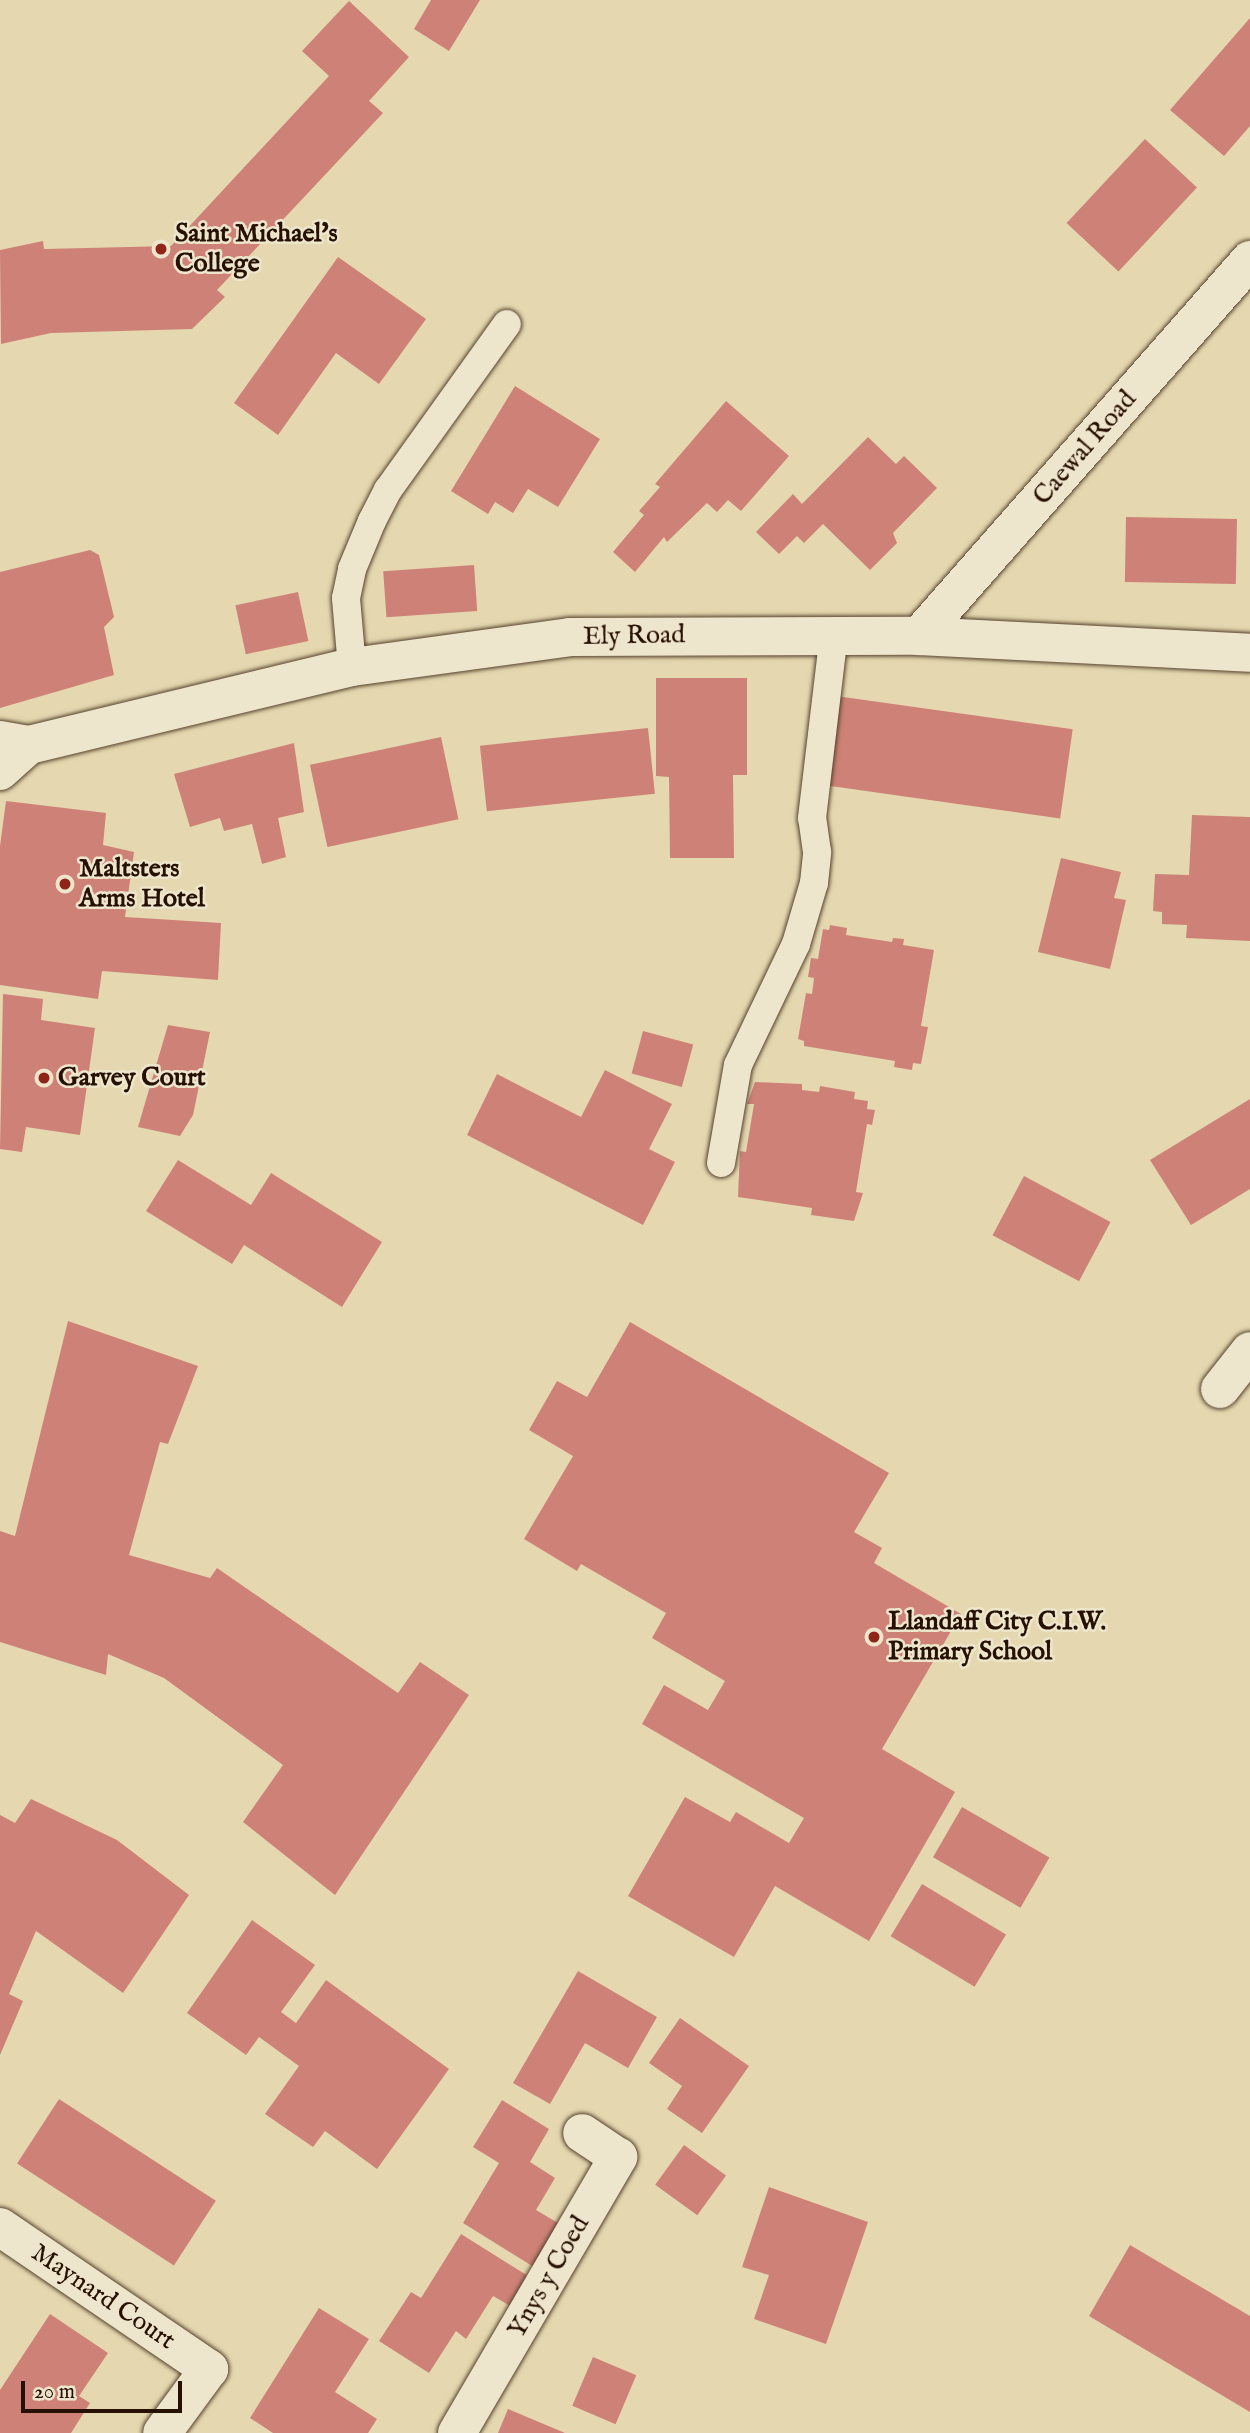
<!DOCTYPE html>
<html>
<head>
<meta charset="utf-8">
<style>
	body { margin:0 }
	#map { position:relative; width:1250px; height:2433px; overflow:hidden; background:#e5d8b0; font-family:"IM FELL English",serif }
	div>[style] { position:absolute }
	.building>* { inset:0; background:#ce8277; transform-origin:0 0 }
	.roads { filter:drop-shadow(0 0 2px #56422d) drop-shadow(0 0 2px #56422d) }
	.lane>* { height:28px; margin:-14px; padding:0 14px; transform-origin:14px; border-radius:14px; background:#eee6cc }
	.street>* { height:38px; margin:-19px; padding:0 19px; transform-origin:19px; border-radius:19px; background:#eee6cc }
	.dots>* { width:19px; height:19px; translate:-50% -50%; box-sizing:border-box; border:4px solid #eee6cc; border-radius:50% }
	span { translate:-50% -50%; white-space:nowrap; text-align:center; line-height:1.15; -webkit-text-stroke:5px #eee6cc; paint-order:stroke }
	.poi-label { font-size:26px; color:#261001; font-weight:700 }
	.left { translate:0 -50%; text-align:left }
	.street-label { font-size:26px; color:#261001 }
	.scale { position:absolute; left:21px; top:2381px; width:161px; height:32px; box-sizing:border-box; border:4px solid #261001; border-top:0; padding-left:9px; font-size:21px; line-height:24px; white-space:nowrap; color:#261001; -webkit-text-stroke:5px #eee6cc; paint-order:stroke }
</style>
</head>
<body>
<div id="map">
	<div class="building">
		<div style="clip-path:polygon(431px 0,480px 0,449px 51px,414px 29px)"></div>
		<div style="clip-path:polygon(349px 1px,409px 57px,369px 101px,383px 113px,217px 290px,225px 297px,192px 329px,51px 333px,1px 344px,0 250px,43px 241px,44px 249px,171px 246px,329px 76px,302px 51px)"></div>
		<div style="clip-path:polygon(1250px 18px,1250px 126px,1224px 156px,1170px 110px)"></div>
		<div style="left:1145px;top:139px;width:71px;height:115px;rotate:43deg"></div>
		<div style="clip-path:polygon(338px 257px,426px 319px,379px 384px,336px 353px,278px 435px,234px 403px)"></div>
		<div style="clip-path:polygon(515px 386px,600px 439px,558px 507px,528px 489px,513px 513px,495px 502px,488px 514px,451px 491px)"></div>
		<div style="clip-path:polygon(726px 401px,789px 456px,741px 511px,728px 500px,717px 512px,707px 503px,667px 542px,664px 537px,635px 572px,613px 552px,644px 515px,639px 511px,660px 487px,655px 484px)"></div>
		<div style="clip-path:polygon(868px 437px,896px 464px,904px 456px,937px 488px,893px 533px,897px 543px,870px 570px,823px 524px,804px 543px,797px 536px,779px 554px,756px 532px,793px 494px,802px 504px)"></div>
		<div style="left:1126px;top:517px;width:111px;height:65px;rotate:1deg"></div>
		<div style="clip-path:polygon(90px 550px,99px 555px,114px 617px,104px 627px,114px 675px,0 708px,0 572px)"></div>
		<div style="left:474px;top:565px;width:46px;height:91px;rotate:86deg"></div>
		<div style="left:298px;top:592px;width:50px;height:64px;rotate:78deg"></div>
		<div style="clip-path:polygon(656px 678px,747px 678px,747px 775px,733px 775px,734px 858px,670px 858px,669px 777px,656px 776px)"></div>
		<div style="left:836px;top:696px;width:239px;height:90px;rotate:8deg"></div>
		<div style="left:648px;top:728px;width:66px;height:169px;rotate:84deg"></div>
		<div style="left:441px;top:737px;width:84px;height:134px;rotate:78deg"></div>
		<div style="clip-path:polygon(294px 743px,304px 812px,278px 818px,286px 857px,262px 864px,252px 824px,224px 831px,220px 818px,190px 827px,174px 774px)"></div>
		<div style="clip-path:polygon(6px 801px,106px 813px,103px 845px,134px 852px,125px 917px,221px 923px,218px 980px,102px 971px,98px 999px,0 985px,0 846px)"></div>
		<div style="clip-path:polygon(1192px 815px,1250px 817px,1250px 941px,1186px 938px,1187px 925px,1162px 924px,1162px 912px,1153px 911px,1155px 874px,1189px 875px)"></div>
		<div style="clip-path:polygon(1061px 858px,1121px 872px,1114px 898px,1126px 900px,1110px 969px,1038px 952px)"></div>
		<div style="clip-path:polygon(830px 925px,847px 928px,846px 935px,892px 942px,893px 938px,904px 939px,903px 945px,934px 950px,921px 1026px,928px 1027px,921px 1064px,913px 1063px,912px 1070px,894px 1067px,895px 1061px,804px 1046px,804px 1041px,798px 1039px,806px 993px,812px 994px,814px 978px,808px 977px,811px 958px,818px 959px,823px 929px,829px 930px)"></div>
		<div style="clip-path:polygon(3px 994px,43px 999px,41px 1020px,95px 1028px,80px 1135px,26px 1127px,22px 1152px,0 1149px)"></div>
		<div style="clip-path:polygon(168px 1025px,210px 1032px,193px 1115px,180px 1136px,138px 1127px)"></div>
		<div style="left:643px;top:1031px;width:52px;height:44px;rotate:15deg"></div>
		<div style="clip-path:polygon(605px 1070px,672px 1104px,649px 1149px,675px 1162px,643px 1225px,467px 1135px,497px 1074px,581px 1117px)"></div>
		<div style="clip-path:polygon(755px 1082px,802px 1084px,802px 1090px,819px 1092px,820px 1086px,855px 1092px,854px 1099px,868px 1101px,867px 1109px,875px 1110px,872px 1125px,867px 1124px,856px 1192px,863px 1193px,854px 1221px,811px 1215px,812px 1208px,738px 1197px,740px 1151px,746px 1152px,754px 1104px,747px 1104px)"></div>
		<div style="clip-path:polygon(1250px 1099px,1250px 1189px,1191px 1225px,1150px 1160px)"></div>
		<div style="clip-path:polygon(178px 1160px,251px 1205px,271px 1173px,382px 1242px,342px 1307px,244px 1245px,232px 1264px,146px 1211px)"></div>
		<div style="left:1024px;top:1176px;width:98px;height:67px;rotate:28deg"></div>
		<div style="clip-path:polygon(68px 1321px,198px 1366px,168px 1444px,160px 1442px,129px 1555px,210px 1578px,217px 1568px,398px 1693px,420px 1662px,469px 1695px,335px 1895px,243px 1822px,283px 1765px,164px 1678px,108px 1654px,106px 1675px,0 1642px,0 1531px,15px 1536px)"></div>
		<div style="clip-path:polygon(630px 1322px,889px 1473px,854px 1532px,882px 1548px,874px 1563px,961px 1614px,882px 1749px,955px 1792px,869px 1941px,775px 1886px,734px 1957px,628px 1896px,685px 1797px,730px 1822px,736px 1812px,789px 1843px,804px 1818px,642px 1724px,664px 1685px,708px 1710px,725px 1681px,652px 1638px,666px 1613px,581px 1564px,577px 1571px,524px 1539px,573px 1456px,529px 1430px,557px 1381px,587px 1397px)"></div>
		<div style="clip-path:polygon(31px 1799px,117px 1840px,189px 1895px,123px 1993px,36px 1931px,9px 1994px,23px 2001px,0 2055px,0 1815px,15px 1823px)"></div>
		<div style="left:962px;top:1807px;width:101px;height:58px;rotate:30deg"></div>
		<div style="left:922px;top:1884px;width:98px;height:61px;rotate:31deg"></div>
		<div style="clip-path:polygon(252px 1920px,315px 1965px,281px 2012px,296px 2023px,326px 1980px,449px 2069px,377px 2169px,325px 2131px,313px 2147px,265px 2114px,299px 2066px,259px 2037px,246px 2055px,187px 2013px)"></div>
		<div style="clip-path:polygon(578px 1971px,657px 2017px,628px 2068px,585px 2043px,550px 2104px,513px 2083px)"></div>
		<div style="clip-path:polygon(680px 2018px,749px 2066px,702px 2133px,667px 2109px,682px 2086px,649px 2063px)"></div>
		<div style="left:59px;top:2099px;width:187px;height:77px;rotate:33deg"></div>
		<div style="clip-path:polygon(502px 2100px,549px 2129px,530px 2162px,555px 2178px,536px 2210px,563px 2226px,537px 2269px,463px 2223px,499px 2163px,473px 2147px)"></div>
		<div style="left:684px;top:2145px;width:52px;height:49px;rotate:36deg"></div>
		<div style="clip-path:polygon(769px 2187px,868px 2222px,826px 2344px,754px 2319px,769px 2275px,742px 2267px)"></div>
		<div style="clip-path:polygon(461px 2234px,533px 2279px,514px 2308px,493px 2296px,466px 2339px,456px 2331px,429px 2373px,379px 2341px,411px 2292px,421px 2298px)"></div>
		<div style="clip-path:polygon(1130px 2245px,1250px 2316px,1250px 2412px,1089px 2316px)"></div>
		<div style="clip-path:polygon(319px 2308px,369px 2339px,335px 2392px,377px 2419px,368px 2433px,273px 2433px,250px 2418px)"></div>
		<div style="clip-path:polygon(50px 2314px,108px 2353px,79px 2396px,90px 2403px,71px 2433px,0 2433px,0 2390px)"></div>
		<div style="left:593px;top:2357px;width:47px;height:53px;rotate:23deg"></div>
		<div style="clip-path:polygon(508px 2409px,565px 2433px,498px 2433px)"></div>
	</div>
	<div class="roads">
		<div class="lane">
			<div style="left:352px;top:667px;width:69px;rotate:-95deg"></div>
			<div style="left:346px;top:598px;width:30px;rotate:-78deg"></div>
			<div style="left:352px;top:569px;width:52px;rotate:-67.4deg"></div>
			<div style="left:372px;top:521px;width:35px;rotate:-63deg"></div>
			<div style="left:388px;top:490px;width:204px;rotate:-54.4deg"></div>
			<div style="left:721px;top:1163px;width:99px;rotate:-80.2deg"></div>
			<div style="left:738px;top:1065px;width:134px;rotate:-64.4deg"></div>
			<div style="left:796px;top:944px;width:64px;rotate:-73.6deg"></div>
			<div style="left:814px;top:883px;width:31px;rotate:-84deg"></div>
			<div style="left:817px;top:852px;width:34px;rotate:-98deg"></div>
			<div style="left:812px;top:818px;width:185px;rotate:-83.2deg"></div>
		</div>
		<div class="street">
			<div style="left:919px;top:636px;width:501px;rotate:-48.64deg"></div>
			<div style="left:0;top:740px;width:29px;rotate:10deg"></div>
			<div style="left:29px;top:745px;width:332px;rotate:-13.6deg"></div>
			<div style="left:352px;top:667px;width:220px;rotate:-7.8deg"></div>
			<div style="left:570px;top:637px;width:349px;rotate:-0.2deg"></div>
			<div style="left:919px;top:636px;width:331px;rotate:2.9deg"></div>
			<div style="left:0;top:771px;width:39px;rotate:-42deg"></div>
			<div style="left:1220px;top:1389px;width:48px;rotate:-51.7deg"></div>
			<div style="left:0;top:2227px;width:253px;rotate:34.2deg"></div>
			<div style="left:209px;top:2369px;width:79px;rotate:126.3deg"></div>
			<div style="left:457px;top:2433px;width:320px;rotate:-59.7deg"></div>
			<div style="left:618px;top:2157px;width:43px;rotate:-146.3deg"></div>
		</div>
	</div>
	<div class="dots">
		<div style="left:161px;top:249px;background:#8f2418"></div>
		<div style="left:65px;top:884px;background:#8f2418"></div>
		<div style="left:44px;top:1078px;background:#8f2418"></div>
		<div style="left:874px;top:1637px;background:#8f2418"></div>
	</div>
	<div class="poi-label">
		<span class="left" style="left:175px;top:249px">Saint Michael's<br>College</span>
		<span class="left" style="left:79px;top:884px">Maltsters<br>Arms Hotel</span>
		<span class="left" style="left:58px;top:1078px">Garvey Court</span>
		<span class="left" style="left:888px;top:1637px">Llandaff City C.I.W.<br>Primary School</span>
	</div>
	<div class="street-label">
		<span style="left:1085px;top:448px;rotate:-49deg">Caewal Road</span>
		<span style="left:634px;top:636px;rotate:-1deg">Ely Road</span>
		<span style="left:549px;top:2277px;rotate:-60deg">Ynys y Coed</span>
		<span style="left:103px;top:2297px;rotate:34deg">Maynard Court</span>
	</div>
	<div class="scale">20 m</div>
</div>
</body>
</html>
